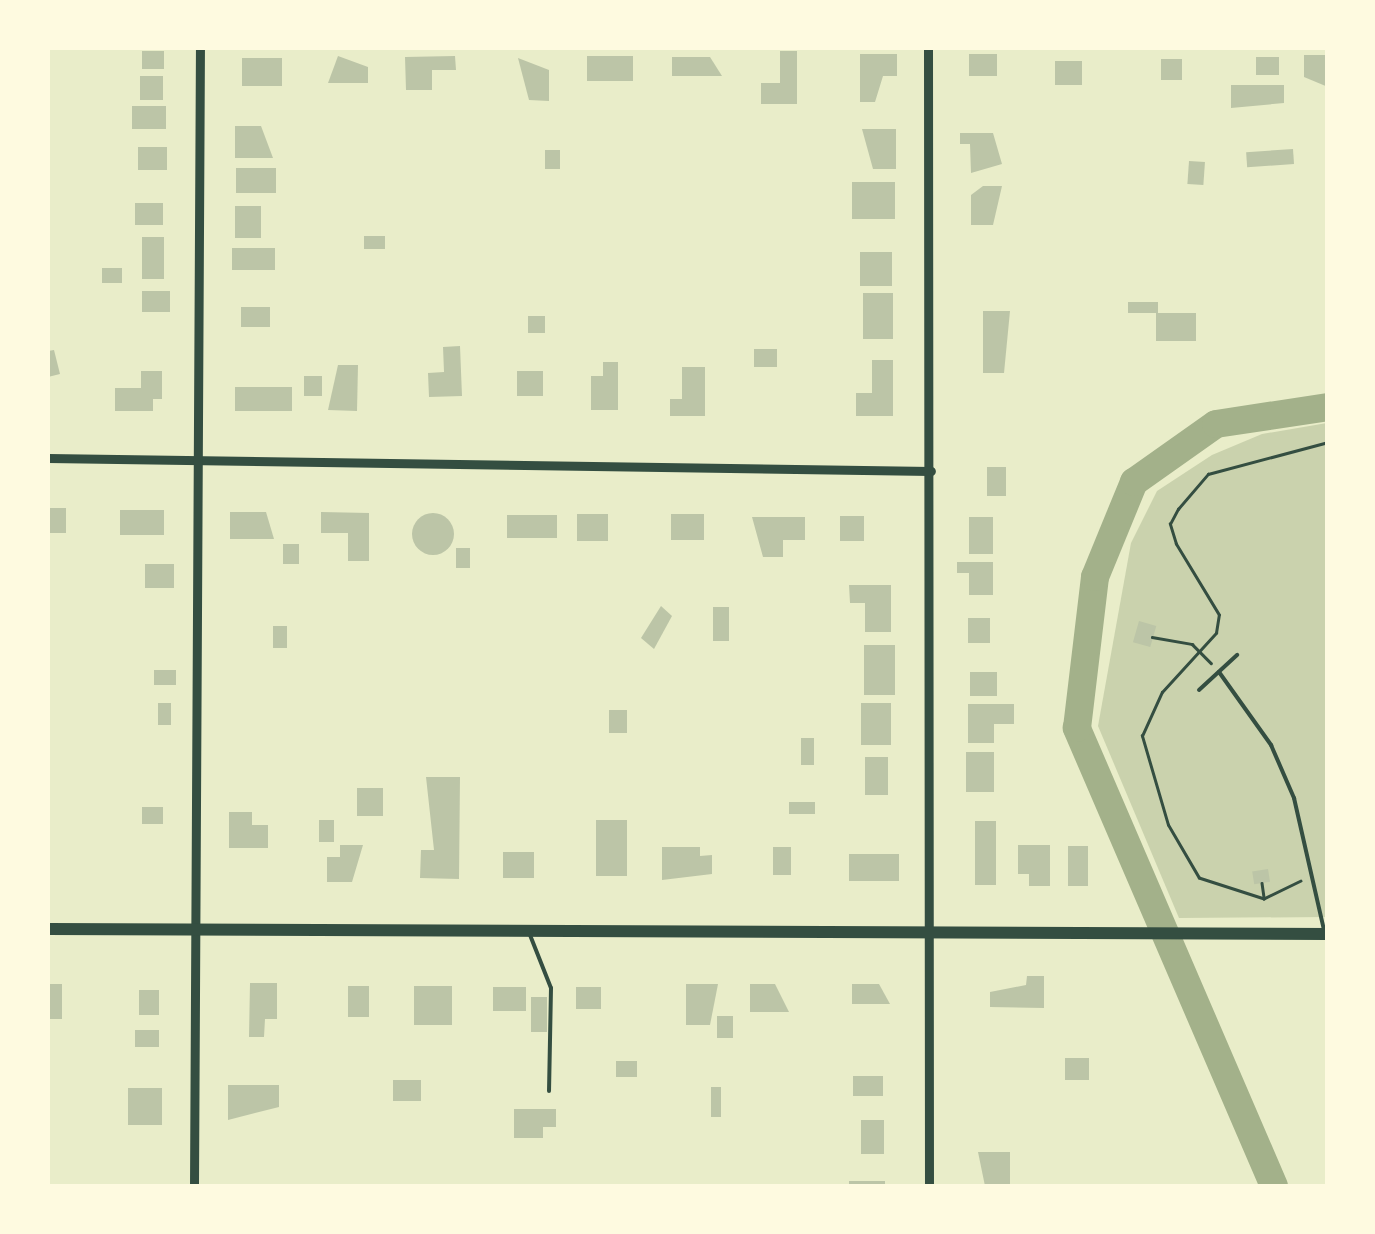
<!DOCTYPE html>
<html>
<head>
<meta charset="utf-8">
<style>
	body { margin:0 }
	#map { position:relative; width:1375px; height:1234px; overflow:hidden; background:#e9edc9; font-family:Manrope,sans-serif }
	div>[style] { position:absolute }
	.green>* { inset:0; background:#cad2ad }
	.river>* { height:28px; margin:-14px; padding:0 14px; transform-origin:14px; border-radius:14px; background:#a3b18a }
	.building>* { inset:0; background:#bcc5a7; transform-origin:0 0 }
	.round { border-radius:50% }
	.path>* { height:2.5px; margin:-1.25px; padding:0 1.25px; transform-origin:1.25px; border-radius:1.25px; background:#344e41 }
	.service>* { height:4px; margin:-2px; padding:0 2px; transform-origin:2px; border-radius:2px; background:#344e41 }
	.minor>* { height:9px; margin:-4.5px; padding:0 4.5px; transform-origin:4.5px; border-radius:4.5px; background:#344e41 }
	.secondary>* { height:12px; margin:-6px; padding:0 6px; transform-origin:6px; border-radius:6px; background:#344e41 }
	span { translate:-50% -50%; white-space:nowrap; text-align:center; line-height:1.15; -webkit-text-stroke:9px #fefae0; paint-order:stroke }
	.frame { position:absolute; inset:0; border:50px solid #fefae0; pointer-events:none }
</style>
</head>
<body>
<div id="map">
	<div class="green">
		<div style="clip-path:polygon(1327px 423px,1327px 917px,1179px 918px,1098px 726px,1131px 543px,1157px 491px,1212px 455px,1262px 434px)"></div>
	</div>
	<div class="river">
		<div style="left:1274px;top:1186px;width:499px;rotate:-113.3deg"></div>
		<div style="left:1077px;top:728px;width:152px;rotate:-83.2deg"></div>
		<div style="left:1095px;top:577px;width:103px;rotate:-67.7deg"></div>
		<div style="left:1134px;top:482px;width:100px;rotate:-35.3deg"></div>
		<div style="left:1216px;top:424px;width:113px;rotate:-8.6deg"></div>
	</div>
	<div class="building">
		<div style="left:142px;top:51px;width:22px;height:18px"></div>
		<div style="clip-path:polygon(780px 51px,797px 51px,797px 104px,761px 104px,761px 83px,780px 83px)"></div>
		<div style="clip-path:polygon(860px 54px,897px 54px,897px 76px,883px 76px,875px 102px,860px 102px)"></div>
		<div style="left:969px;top:54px;width:28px;height:22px"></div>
		<div style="clip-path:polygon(1304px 55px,1328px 55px,1328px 87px,1304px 77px)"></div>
		<div style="clip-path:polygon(338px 56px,368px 67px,368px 83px,328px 83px)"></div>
		<div style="clip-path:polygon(455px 56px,456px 70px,432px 70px,432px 90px,406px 90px,405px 57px)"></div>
		<div style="left:587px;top:56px;width:46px;height:25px"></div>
		<div style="clip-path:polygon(672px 57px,710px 57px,722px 76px,672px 76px)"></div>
		<div style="left:1256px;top:57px;width:23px;height:18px"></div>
		<div style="left:242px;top:58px;width:40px;height:28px"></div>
		<div style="clip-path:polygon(518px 58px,549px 70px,549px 101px,529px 100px)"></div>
		<div style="left:1161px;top:59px;width:21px;height:21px"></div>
		<div style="left:1055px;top:61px;width:27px;height:24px"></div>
		<div style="left:140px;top:76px;width:23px;height:24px"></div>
		<div style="clip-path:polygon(1231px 85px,1284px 85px,1284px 103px,1231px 108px)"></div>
		<div style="left:132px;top:106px;width:34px;height:23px"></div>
		<div style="clip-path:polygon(235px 126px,261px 126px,273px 158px,235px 158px)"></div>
		<div style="clip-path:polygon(862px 129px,896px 129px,896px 169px,873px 169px)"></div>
		<div style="clip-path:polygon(960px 133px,993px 133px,1002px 164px,971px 173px,970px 144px,960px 144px)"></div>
		<div style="left:138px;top:147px;width:29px;height:23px"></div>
		<div style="left:1293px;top:149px;width:15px;height:47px;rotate:86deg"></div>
		<div style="left:545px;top:150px;width:15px;height:19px"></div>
		<div style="left:1189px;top:161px;width:16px;height:23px;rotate:4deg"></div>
		<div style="left:236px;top:168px;width:40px;height:25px"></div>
		<div style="left:852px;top:182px;width:43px;height:37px"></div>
		<div style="clip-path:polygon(983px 186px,1002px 186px,993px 225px,971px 225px,971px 195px)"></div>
		<div style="left:135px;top:203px;width:28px;height:22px"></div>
		<div style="left:235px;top:206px;width:26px;height:32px"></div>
		<div style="left:364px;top:236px;width:21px;height:13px"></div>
		<div style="left:142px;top:237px;width:22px;height:42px"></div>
		<div style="left:232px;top:248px;width:43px;height:22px"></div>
		<div style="left:860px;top:252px;width:32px;height:34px"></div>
		<div style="left:102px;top:268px;width:20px;height:15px"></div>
		<div style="left:142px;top:291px;width:28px;height:21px"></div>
		<div style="left:863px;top:293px;width:30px;height:46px"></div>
		<div style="left:1128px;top:302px;width:30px;height:11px"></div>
		<div style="left:241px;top:307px;width:29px;height:20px"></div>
		<div style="clip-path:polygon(983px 311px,1010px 311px,1004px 373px,983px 373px)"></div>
		<div style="left:1156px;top:313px;width:40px;height:28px"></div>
		<div style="left:528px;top:316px;width:17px;height:17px"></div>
		<div style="clip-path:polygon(460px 346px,462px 396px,429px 397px,428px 373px,444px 372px,443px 347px)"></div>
		<div style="left:754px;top:349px;width:23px;height:18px"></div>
		<div style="clip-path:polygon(54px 350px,60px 374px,48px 377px,48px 351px)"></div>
		<div style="clip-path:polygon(872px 360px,893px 360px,893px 416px,856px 416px,856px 393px,872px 393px)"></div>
		<div style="clip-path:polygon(603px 362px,618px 362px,618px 410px,591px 410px,591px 376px,603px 376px)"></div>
		<div style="clip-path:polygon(338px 365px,358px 365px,357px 411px,328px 410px)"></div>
		<div style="clip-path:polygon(682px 367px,705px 367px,705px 416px,670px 416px,670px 399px,682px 399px)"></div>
		<div style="clip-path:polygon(141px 371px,162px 371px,162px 399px,153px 399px,153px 411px,115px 411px,115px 388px,141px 388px)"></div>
		<div style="left:517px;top:371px;width:26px;height:25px"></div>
		<div style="left:304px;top:376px;width:18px;height:20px"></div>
		<div style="left:235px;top:387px;width:57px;height:24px"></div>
		<div style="left:987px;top:467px;width:19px;height:29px"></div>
		<div style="left:48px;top:508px;width:18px;height:25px"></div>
		<div style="left:120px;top:510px;width:44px;height:25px"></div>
		<div style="clip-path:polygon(230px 512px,266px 512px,274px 539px,230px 539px)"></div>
		<div style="clip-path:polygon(321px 512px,369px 513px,369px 561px,348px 561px,348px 533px,321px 533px)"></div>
		<div class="round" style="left:412px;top:513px;width:42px;height:42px"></div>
		<div style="left:577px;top:514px;width:31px;height:27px"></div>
		<div style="left:671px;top:514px;width:33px;height:26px"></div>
		<div style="left:557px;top:515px;width:23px;height:50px;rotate:90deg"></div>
		<div style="left:840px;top:516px;width:24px;height:25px"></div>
		<div style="clip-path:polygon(752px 517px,805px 517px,805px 540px,783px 540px,783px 557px,763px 557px)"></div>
		<div style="left:969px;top:517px;width:24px;height:37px"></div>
		<div style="left:283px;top:544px;width:16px;height:20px"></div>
		<div style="left:456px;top:548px;width:14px;height:20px"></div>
		<div style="clip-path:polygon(957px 562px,993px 562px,993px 595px,969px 595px,969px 573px,957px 573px)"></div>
		<div style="left:145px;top:564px;width:29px;height:24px"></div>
		<div style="clip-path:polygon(849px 585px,891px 585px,891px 632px,865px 632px,865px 603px,850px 603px)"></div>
		<div style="clip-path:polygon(661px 606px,672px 616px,654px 649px,641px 638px)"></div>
		<div style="left:713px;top:607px;width:16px;height:34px"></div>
		<div style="left:968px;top:618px;width:22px;height:25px"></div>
		<div style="left:1139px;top:621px;width:18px;height:22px;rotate:16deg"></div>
		<div style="left:273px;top:626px;width:14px;height:22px"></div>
		<div style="left:864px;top:645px;width:31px;height:50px"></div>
		<div style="left:154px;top:670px;width:22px;height:15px"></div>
		<div style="left:970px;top:672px;width:27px;height:24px"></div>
		<div style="left:158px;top:703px;width:13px;height:22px"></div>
		<div style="left:861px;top:703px;width:30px;height:42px"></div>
		<div style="clip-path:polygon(968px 704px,1014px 704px,1014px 724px,994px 724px,994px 743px,968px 743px)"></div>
		<div style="left:609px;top:710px;width:18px;height:23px"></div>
		<div style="left:801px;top:738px;width:13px;height:27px"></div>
		<div style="left:966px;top:752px;width:28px;height:40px"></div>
		<div style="left:865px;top:757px;width:23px;height:38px"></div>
		<div style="clip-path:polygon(426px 777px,460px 777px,459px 879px,420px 878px,421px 850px,434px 850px)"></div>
		<div style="left:357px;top:788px;width:26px;height:28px"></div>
		<div style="left:789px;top:802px;width:26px;height:12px"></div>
		<div style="left:142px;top:807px;width:21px;height:17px"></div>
		<div style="clip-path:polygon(229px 812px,252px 812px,252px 825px,268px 825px,268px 848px,229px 848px)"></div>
		<div style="left:319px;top:820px;width:15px;height:22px"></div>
		<div style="left:596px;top:820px;width:31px;height:56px"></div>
		<div style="left:975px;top:821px;width:21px;height:64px"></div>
		<div style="clip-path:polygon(340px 845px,363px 845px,352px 882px,327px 882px,327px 857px,340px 857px)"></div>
		<div style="clip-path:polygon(1018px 845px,1050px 845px,1050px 886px,1029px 886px,1029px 874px,1018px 874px)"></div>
		<div style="left:1068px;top:846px;width:20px;height:40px"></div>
		<div style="clip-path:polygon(662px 847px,700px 847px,700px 856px,712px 855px,712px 874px,662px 880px)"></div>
		<div style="left:773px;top:847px;width:18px;height:28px"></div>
		<div style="left:503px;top:852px;width:31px;height:26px"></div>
		<div style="left:849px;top:854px;width:50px;height:27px"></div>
		<div style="left:1268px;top:869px;width:13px;height:16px;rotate:81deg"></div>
		<div style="clip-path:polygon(1027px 976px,1044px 976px,1044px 1008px,990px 1007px,990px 992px,1026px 985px)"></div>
		<div style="clip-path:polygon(250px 983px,277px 983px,277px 1019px,265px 1019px,264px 1037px,249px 1037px)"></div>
		<div style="left:48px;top:984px;width:14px;height:35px"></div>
		<div style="clip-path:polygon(686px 984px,718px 984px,710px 1025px,686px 1025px)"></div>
		<div style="clip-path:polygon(750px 984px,775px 984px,789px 1012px,750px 1012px)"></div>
		<div style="clip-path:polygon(852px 984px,879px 984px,890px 1004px,852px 1004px)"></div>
		<div style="left:348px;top:986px;width:21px;height:31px"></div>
		<div style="left:414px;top:986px;width:38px;height:39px"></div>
		<div style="left:493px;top:987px;width:33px;height:24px"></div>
		<div style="left:576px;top:987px;width:25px;height:22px"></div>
		<div style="left:139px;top:990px;width:20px;height:25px"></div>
		<div style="left:531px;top:997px;width:16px;height:35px"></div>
		<div style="left:717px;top:1016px;width:16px;height:22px"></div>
		<div style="left:135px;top:1030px;width:24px;height:17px"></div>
		<div style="left:1065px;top:1058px;width:24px;height:22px"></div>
		<div style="left:616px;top:1061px;width:21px;height:16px"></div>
		<div style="left:853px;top:1076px;width:30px;height:20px"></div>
		<div style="left:393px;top:1080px;width:28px;height:21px"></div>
		<div style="clip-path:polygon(228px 1085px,279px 1085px,279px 1107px,228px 1120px)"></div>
		<div style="left:711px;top:1087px;width:10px;height:30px"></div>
		<div style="left:128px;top:1088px;width:34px;height:37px"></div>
		<div style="clip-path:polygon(514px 1109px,556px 1109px,556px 1127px,543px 1127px,543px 1138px,514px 1138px)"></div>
		<div style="left:861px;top:1120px;width:23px;height:34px"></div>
		<div style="clip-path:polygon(978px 1152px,1010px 1152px,1010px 1186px,985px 1186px)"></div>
		<div style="left:849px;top:1181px;width:36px;height:5px"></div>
	</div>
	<div class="path">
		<div style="left:1152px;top:637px;width:41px;rotate:9.9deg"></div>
		<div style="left:1192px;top:644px;width:27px;rotate:45deg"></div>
		<div style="left:1301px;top:881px;width:41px;rotate:154.1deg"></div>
		<div style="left:1264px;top:899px;width:68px;rotate:-162.1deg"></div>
		<div style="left:1199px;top:878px;width:61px;rotate:-120.3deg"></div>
		<div style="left:1168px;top:825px;width:93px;rotate:-106.3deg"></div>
		<div style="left:1142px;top:736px;width:48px;rotate:-65.6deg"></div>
		<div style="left:1162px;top:692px;width:80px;rotate:-47.5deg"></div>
		<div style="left:1216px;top:633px;width:18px;rotate:-81deg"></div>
		<div style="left:1219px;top:615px;width:83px;rotate:-121.2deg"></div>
		<div style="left:1176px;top:544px;width:21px;rotate:-107deg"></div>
		<div style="left:1170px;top:524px;width:17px;rotate:-62deg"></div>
		<div style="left:1178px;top:509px;width:46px;rotate:-49.4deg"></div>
		<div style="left:1208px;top:474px;width:124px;rotate:-14.9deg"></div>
		<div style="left:1262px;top:883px;width:15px;rotate:82deg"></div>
	</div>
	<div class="service">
		<div style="left:1219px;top:672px;width:90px;rotate:54.5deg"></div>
		<div style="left:1271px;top:745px;width:58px;rotate:66.5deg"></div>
		<div style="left:1294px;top:798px;width:135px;rotate:77.2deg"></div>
		<div style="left:1199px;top:690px;width:52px;rotate:-42.6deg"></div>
		<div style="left:530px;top:935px;width:57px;rotate:68.4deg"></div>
		<div style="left:551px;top:988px;width:103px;rotate:91.1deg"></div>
	</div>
	<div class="minor">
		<div style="left:928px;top:48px;width:1138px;rotate:89.95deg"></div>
		<div style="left:48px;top:458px;width:883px;rotate:0.84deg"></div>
		<div style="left:194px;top:1186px;width:1138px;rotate:-89.7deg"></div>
	</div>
	<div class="secondary">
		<div style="left:48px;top:929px;width:1280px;rotate:0.22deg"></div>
	</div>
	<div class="frame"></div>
</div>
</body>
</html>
